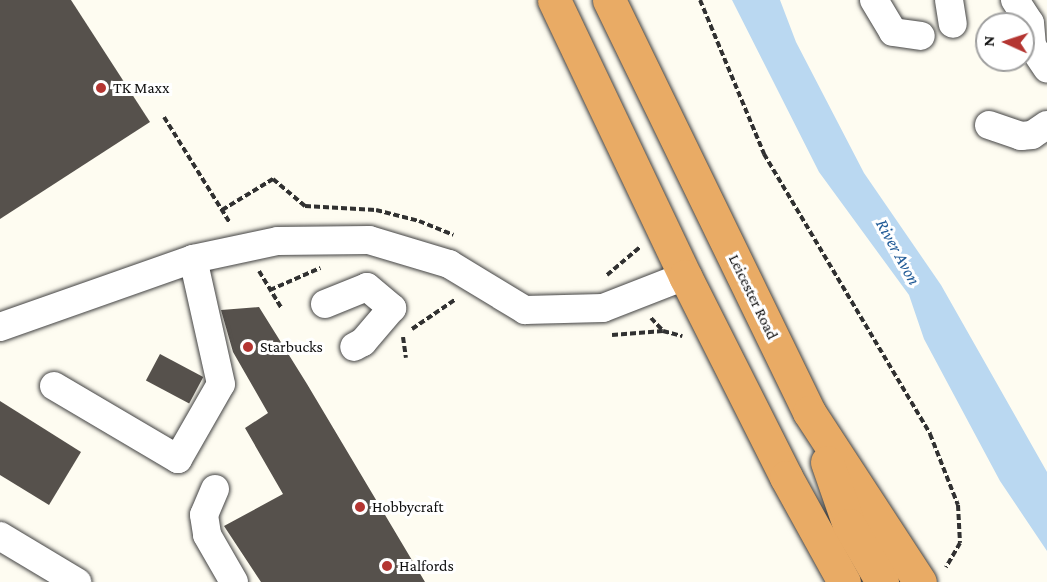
<!DOCTYPE html>
<html>
<head>
<meta charset="utf-8">
<style>
	body { margin:0 }
	#map { position:relative; width:1047px; height:582px; overflow:hidden; background:#fefcf1; font-family:"Crimson Pro",serif }
	div>[style] { position:absolute }
	.water>* { inset:0; background:#bad8f1 }
	.building>* { inset:0; background:#56514c; transform-origin:0 0 }
	.path>* { height:4px; margin-top:-2px; transform-origin:0; background:repeating-linear-gradient(90deg,#313131 0 6px,transparent 0 9px) }
	.roads { filter:drop-shadow(0 0 2px #424242) drop-shadow(0 0 2px #424242) }
	.minor>* { height:28px; margin:-14px; padding:0 14px; transform-origin:14px; border-radius:14px; background:#fff }
	.highway>* { height:33px; margin:-16.5px; padding:0 16.5px; transform-origin:16.5px; border-radius:16.5px; background:#e9ab65 }
	.dots>* { width:16px; height:16px; translate:-50% -50%; box-sizing:border-box; border:3px solid #fff; border-radius:50% }
	span { translate:-50% -50%; white-space:nowrap; text-align:center; line-height:1.15; -webkit-text-stroke:6px #fff; paint-order:stroke }
	.poi-label { font-size:16px; color:#0f0f0f }
	.left { translate:0 -50%; text-align:left }
	.street-label { font-size:16px; color:#0f0f0f }
	.water-label { font-size:18px; color:#215b97; font-style:italic }
	.north { position:absolute; left:975px; top:12px; width:60px; height:60px; box-sizing:border-box; background:#fff; border:2px solid #9f9f9f; border-radius:50%; rotate:273deg; font-size:16px; font-weight:700; line-height:24px; text-align:center; color:#0f0f0f }
	.north::after { content:''; display:block; margin:auto; width:21px; height:27px; background:#b43531; clip-path:polygon(50% 0,100% 100%,50% 72%,0 100%) }
</style>
</head>
<body>
<div id="map">
	<div class="water">
		<div style="clip-path:polygon(732px 0,780px 0,796px 42px,864px 173px,941px 285px,1047px 472px,1047px 551px,1000px 481px,924px 339px,909px 295px,819px 172px)"></div>
	</div>
	<div class="building">
		<div style="clip-path:polygon(0 0,71px 0,150px 122px,0 219px)"></div>
		<div style="clip-path:polygon(259px 307px,307px 384px,425px 582px,261px 582px,224px 526px,283px 494px,245px 428px,268px 413px,233px 352px,221px 310px)"></div>
		<div style="left:160px;top:354px;width:49px;height:30px;rotate:28deg"></div>
		<div style="clip-path:polygon(0 401px,81px 452px,49px 505px,0 475px)"></div>
	</div>
	<div class="path">
		<div style="left:700px;top:0;width:167px;rotate:67.4deg"></div>
		<div style="left:764px;top:154px;width:326px;rotate:59.3deg"></div>
		<div style="left:930px;top:434px;width:76px;rotate:68.5deg"></div>
		<div style="left:958px;top:505px;width:38px;rotate:87deg"></div>
		<div style="left:960px;top:543px;width:28px;rotate:120deg"></div>
		<div style="left:164px;top:117px;width:125px;rotate:58.1deg"></div>
		<div style="left:222px;top:210px;width:60px;rotate:-31.3deg"></div>
		<div style="left:273px;top:179px;width:42px;rotate:40.2deg"></div>
		<div style="left:305px;top:206px;width:71px;rotate:3.2deg"></div>
		<div style="left:376px;top:210px;width:44px;rotate:14.3deg"></div>
		<div style="left:419px;top:221px;width:37px;rotate:22deg"></div>
		<div style="left:259px;top:271px;width:44px;rotate:58.8deg"></div>
		<div style="left:607px;top:275px;width:43px;rotate:-40.3deg"></div>
		<div style="left:270px;top:290px;width:55px;rotate:-23.7deg"></div>
		<div style="left:651px;top:318px;width:16px;rotate:47deg"></div>
		<div style="left:412px;top:329px;width:53px;rotate:-34.3deg"></div>
		<div style="left:612px;top:335px;width:51px;rotate:-4.5deg"></div>
		<div style="left:663px;top:331px;width:20px;rotate:15deg"></div>
		<div style="left:403px;top:337px;width:21px;rotate:82deg"></div>
	</div>
	<div class="roads">
		<div class="minor">
			<div style="left:874px;top:0;width:37px;rotate:59deg"></div>
			<div style="left:893px;top:32px;width:28px;rotate:8deg"></div>
			<div style="left:949px;top:0;width:24px;rotate:81deg"></div>
			<div style="left:1015px;top:0;width:27px;rotate:57deg"></div>
			<div style="left:1030px;top:23px;width:23px;rotate:85deg"></div>
			<div style="left:1032px;top:46px;width:27px;rotate:56deg"></div>
			<div style="left:989px;top:125px;width:34px;rotate:19deg"></div>
			<div style="left:1021px;top:136px;width:11px;rotate:-5deg"></div>
			<div style="left:1032px;top:135px;width:18px;rotate:-34deg"></div>
			<div style="left:325px;top:304px;width:45px;rotate:-22deg"></div>
			<div style="left:367px;top:287px;width:33px;rotate:40deg"></div>
			<div style="left:392px;top:308px;width:45px;rotate:130.5deg"></div>
			<div style="left:363px;top:342px;width:10px;rotate:151deg"></div>
			<div style="left:0;top:327px;width:205px;rotate:-19.4deg"></div>
			<div style="left:193px;top:259px;width:87px;rotate:-12deg"></div>
			<div style="left:278px;top:241px;width:91px;rotate:-0.6deg"></div>
			<div style="left:369px;top:240px;width:84px;rotate:16.7deg"></div>
			<div style="left:449px;top:264px;width:89px;rotate:31.2deg"></div>
			<div style="left:525px;top:310px;width:78px;rotate:-1.5deg"></div>
			<div style="left:603px;top:308px;width:88px;rotate:-21.3deg"></div>
			<div style="left:54px;top:386px;width:144px;rotate:30.5deg"></div>
			<div style="left:178px;top:459px;width:86px;rotate:-60.2deg"></div>
			<div style="left:221px;top:384px;width:128px;rotate:-102.6deg"></div>
			<div style="left:215px;top:489px;width:28px;rotate:113deg"></div>
			<div style="left:204px;top:515px;width:20px;rotate:81deg"></div>
			<div style="left:207px;top:535px;width:54px;rotate:60.1deg"></div>
			<div style="left:0;top:536px;width:90px;rotate:30.9deg"></div>
		</div>
		<div class="highway">
			<div style="left:554px;top:0;width:306px;rotate:64.6deg"></div>
			<div style="left:685px;top:276px;width:225px;rotate:63.3deg"></div>
			<div style="left:786px;top:477px;width:120px;rotate:61.1deg"></div>
			<div style="left:609px;top:0;width:458px;rotate:64.1deg"></div>
			<div style="left:809px;top:412px;width:203px;rotate:56.9deg"></div>
			<div style="left:827px;top:462px;width:67px;rotate:70.8deg"></div>
			<div style="left:849px;top:525px;width:66px;rotate:59.9deg"></div>
		</div>
	</div>
	<div class="dots">
		<div style="left:101px;top:88px;background:#b43531"></div>
		<div style="left:248px;top:347px;background:#b43531"></div>
		<div style="left:360px;top:507px;background:#b43531"></div>
		<div style="left:387px;top:566px;background:#b43531"></div>
	</div>
	<div class="poi-label">
		<span class="left" style="left:113px;top:88px">TK Maxx</span>
		<span class="left" style="left:260px;top:347px">Starbucks</span>
		<span class="left" style="left:372px;top:507px">Hobbycraft</span>
		<span class="left" style="left:399px;top:566px">Halfords</span>
	</div>
	<div class="street-label">
		<span style="left:753px;top:297px;rotate:64deg">Leicester Road</span>
	</div>
	<div class="water-label">
		<span style="left:898px;top:252px;rotate:61deg">River Avon</span>
	</div>
	<div class="north">N</div>
</div>
</body>
</html>
